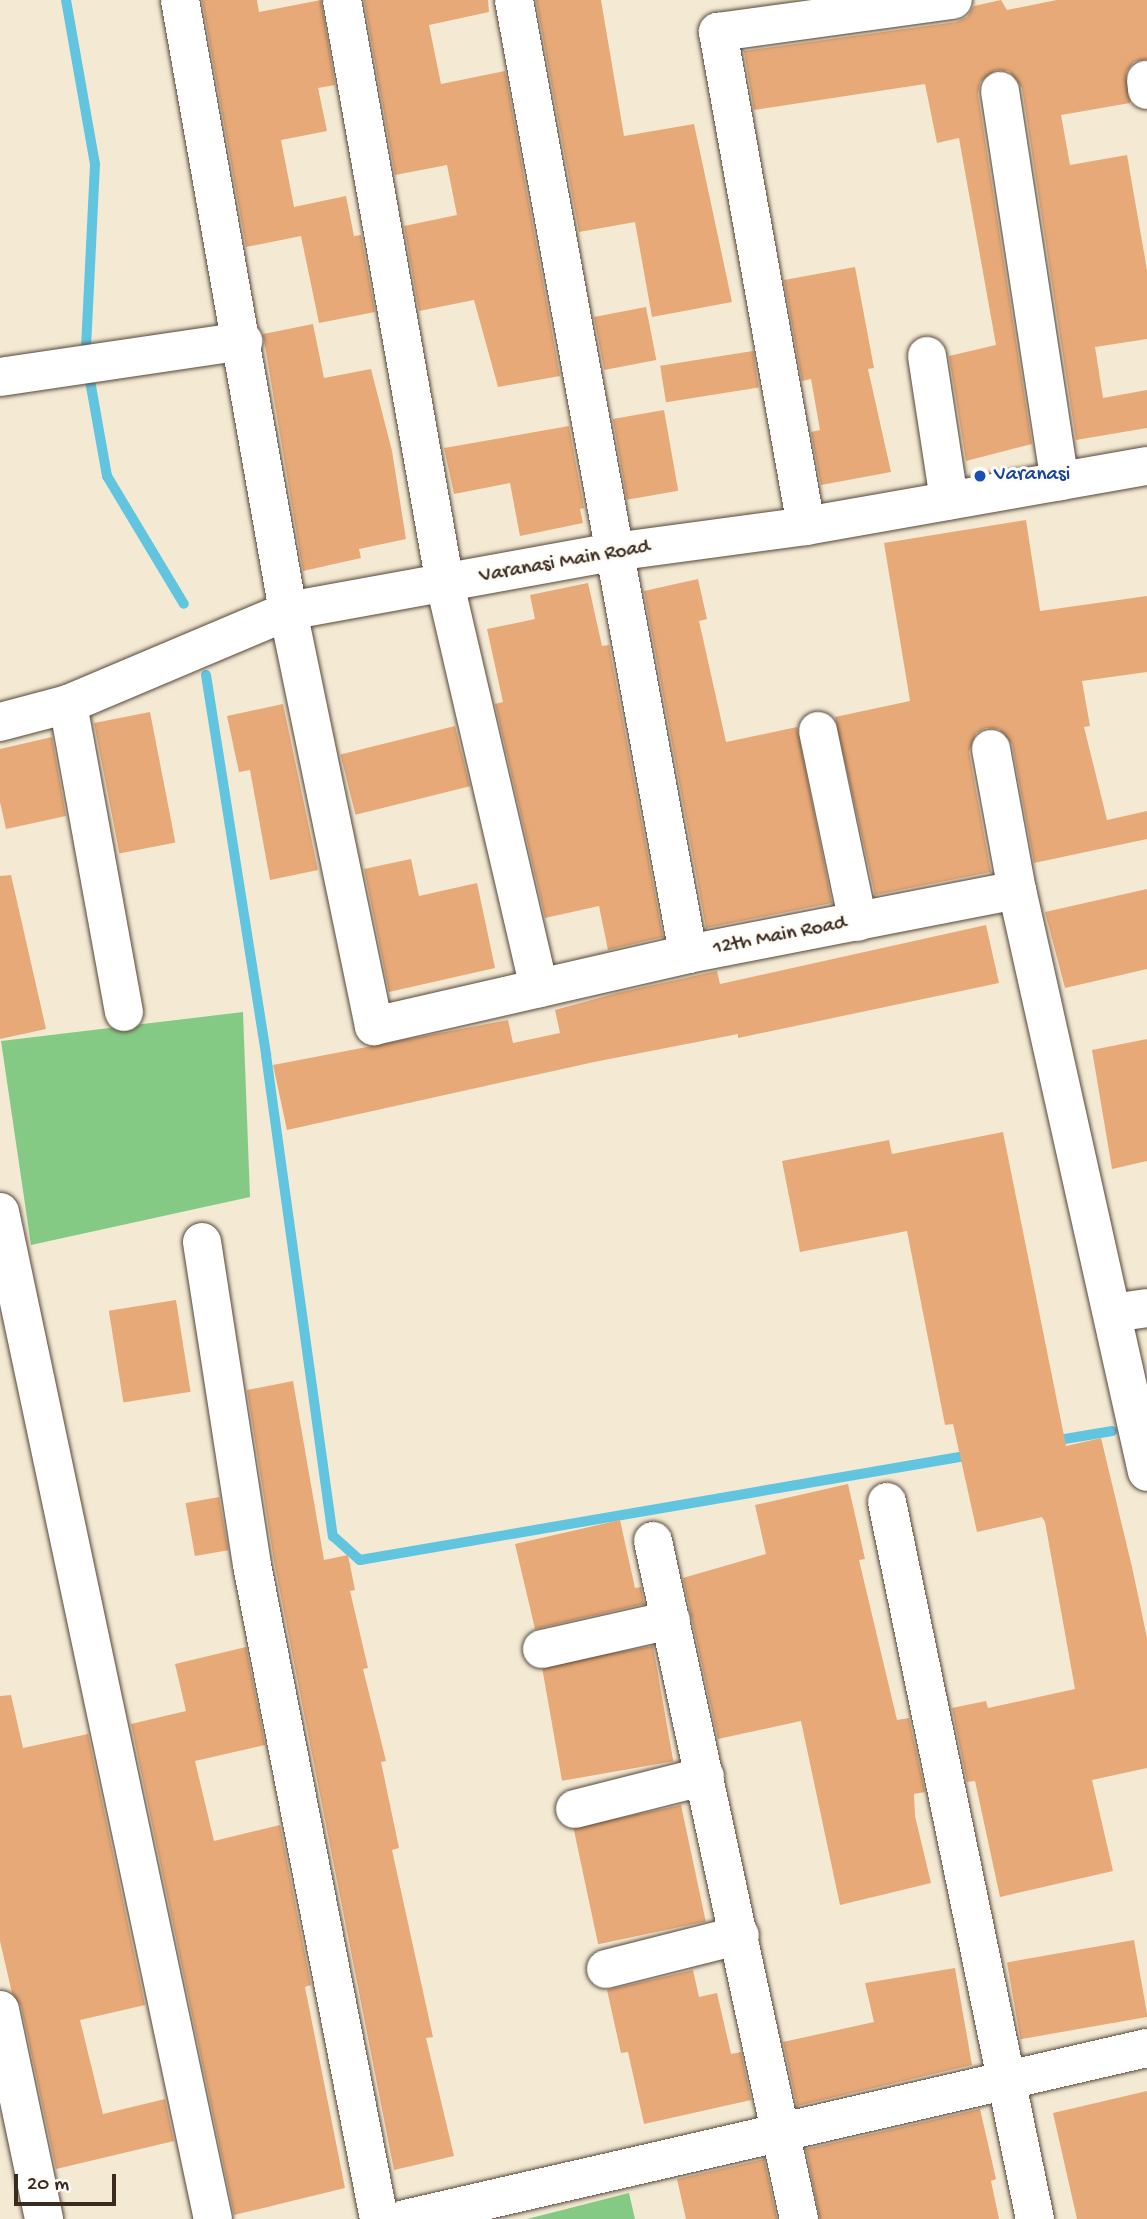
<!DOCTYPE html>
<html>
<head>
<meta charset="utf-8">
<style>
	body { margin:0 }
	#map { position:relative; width:1147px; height:2219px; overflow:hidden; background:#f4ead4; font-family:"Gochi Hand",sans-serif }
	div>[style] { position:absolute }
	.green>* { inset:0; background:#85ca84 }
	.stream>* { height:10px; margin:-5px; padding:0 5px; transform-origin:5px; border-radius:5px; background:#62c5e0 }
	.building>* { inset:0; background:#e7a977; transform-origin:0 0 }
	.roads { filter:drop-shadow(0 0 2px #574739) drop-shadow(0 0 2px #574739) }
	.minor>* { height:38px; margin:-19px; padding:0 19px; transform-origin:19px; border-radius:19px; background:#fff }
	.dots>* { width:19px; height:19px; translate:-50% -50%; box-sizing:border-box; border:4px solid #fdfcf7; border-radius:50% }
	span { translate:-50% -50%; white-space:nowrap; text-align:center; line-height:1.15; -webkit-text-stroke:6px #fdfcf7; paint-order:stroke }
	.transit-label { font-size:21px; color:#164399 }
	.left { translate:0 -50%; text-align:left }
	.street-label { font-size:21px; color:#3b2a1e }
	.scale { position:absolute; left:14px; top:2174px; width:102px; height:32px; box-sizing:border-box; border:4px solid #3b2a1e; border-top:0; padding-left:9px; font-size:21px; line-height:24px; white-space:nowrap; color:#3b2a1e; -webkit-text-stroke:5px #fdfcf7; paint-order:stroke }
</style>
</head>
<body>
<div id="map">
	<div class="green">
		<div style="clip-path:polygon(243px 1012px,250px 1197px,31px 1245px,1px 1041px)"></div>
		<div style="clip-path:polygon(629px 2193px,635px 2219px,527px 2219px)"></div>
	</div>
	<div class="stream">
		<div style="left:66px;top:0;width:167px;rotate:80deg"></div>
		<div style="left:95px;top:164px;width:181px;rotate:92.8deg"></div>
		<div style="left:89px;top:375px;width:103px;rotate:79.9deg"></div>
		<div style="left:107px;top:476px;width:149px;rotate:59deg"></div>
		<div style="left:206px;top:675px;width:385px;rotate:81deg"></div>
		<div style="left:266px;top:1055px;width:486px;rotate:82.1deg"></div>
		<div style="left:333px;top:1536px;width:36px;rotate:42deg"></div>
		<div style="left:360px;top:1560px;width:620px;rotate:-9.75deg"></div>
		<div style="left:1053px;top:1441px;width:60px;rotate:-9.6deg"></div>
	</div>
	<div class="building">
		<div style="clip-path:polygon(202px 0,257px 0,259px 12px,321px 0,335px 85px,318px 88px,327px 131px,281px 140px,294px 207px,346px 196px,354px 236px,361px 235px,375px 312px,319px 323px,301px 236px,246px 247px)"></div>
		<div style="clip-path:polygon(364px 0,488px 0,489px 12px,429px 25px,441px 84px,505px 71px,560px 376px,498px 387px,474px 300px,419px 311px,404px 226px,457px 215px,447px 165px,395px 175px)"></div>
		<div style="clip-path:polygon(536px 0,601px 0,624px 136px,694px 124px,732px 302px,652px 317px,635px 222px,579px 232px)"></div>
		<div style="clip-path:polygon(1001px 0,1007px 10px,1057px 0,1147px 0,1147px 59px,1134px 62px,1126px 72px,1130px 103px,1061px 115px,1070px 165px,1127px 155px,1147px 270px,1147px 339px,1095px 347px,1103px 398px,1147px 390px,1147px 428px,1076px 440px,1022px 88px,1009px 71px,996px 70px,980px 82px,978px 94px,1032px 444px,966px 461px,949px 356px,996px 345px,959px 138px,937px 143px,925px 84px,754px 110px,744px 51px,956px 22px,967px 17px,974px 6px)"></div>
		<div style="clip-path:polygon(855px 267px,874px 368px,868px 369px,891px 472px,821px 485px,811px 432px,820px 430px,811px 379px,802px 381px,784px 280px)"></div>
		<div style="left:646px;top:307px;width:54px;height:53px;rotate:79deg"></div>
		<div style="clip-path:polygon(313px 324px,324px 378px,371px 369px,392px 451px,406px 539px,359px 549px,361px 558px,303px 571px,263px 334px)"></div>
		<div style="left:753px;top:351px;width:37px;height:94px;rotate:81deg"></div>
		<div style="left:664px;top:410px;width:82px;height:52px;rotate:80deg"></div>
		<div style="clip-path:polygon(569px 426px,584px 508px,580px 509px,583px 523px,520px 536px,510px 483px,454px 494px,444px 448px)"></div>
		<div style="clip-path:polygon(1026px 520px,1040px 611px,1147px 596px,1147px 672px,1082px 681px,1090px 726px,1084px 727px,1107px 820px,1147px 811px,1147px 839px,1034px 863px,1012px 744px,999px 729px,986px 728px,976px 733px,969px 752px,991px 872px,875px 895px,835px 717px,910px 701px,884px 543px)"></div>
		<div style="clip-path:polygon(698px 579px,707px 619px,699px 621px,726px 742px,797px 727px,832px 903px,706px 928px,644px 591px)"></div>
		<div style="clip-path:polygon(588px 583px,602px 646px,609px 645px,663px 937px,608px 950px,599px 906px,545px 918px,495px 704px,503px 702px,487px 629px,535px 619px,530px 595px)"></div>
		<div style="clip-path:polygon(283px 704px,318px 870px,270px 880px,250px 770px,239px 772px,227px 716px)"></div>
		<div style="left:150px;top:712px;width:133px;height:57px;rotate:79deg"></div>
		<div style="left:455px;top:726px;width:62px;height:118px;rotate:76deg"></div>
		<div style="clip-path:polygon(52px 737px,66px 816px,6px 829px,0 802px,0 749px)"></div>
		<div style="clip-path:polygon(411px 859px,419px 896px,477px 883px,495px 968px,389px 992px,364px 869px)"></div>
		<div style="clip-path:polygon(11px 875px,46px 1029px,0 1039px,0 876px)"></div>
		<div style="clip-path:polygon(1147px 889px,1147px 969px,1065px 988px,1045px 912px)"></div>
		<div style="clip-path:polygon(986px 925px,999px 983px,738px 1038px,738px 1034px,594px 1062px,287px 1130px,273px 1065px,508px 1020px,513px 1043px,560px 1033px,555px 1010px,617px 993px,717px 971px,720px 984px)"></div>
		<div style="clip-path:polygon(1147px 1039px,1147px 1161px,1112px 1169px,1092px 1050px)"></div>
		<div style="clip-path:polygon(1003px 1132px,1066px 1446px,1101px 1438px,1132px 1567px,1147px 1638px,1147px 1768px,1092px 1780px,1113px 1871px,1000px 1897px,975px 1781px,967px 1782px,952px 1708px,986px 1701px,988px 1708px,1075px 1689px,1045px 1522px,1042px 1517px,977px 1532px,953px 1424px,945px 1425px,907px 1231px,800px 1252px,782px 1161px,889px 1140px,892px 1154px)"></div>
		<div style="left:176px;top:1300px;width:93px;height:68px;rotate:81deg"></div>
		<div style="clip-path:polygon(293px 1381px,324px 1560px,348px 1555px,355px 1590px,350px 1591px,368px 1668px,363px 1669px,386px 1761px,381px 1762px,399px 1848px,392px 1850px,433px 2037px,426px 2038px,454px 2156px,394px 2170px,274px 1561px,247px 1390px)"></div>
		<div style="clip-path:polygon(848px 1484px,865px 1559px,859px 1560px,897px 1720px,909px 1718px,925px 1792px,914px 1794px,915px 1816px,931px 1883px,840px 1905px,801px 1721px,718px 1739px,683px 1578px,766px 1554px,755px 1505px)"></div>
		<div style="left:219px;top:1497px;width:54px;height:34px;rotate:80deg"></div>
		<div style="clip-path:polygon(620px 1520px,635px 1588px,641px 1587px,644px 1604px,535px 1629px,515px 1544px)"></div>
		<div style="left:653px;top:1646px;width:117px;height:113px;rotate:80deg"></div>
		<div style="clip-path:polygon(246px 1647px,265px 1745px,195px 1761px,214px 1841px,280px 1825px,311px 1985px,305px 1987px,345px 2188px,234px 2215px,131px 1724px,186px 1711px,175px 1664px)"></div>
		<div style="clip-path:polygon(11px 1695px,23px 1748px,88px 1734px,145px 2005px,80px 2020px,103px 2114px,165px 2099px,174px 2141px,56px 2169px,21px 2006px,12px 1993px,0 1941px,0 1696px)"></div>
		<div style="left:681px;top:1805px;width:119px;height:110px;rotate:78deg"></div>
		<div style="left:1134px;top:1940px;width:78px;height:129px;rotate:80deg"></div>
		<div style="clip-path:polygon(955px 1968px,972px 2065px,797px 2106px,783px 2042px,874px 2022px,865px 1983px)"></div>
		<div style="clip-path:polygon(693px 1970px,699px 1997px,717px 1993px,731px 2054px,741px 2052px,751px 2100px,644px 2124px,628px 2052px,621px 2053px,607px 1990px)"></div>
		<div style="clip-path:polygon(1147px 2091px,1147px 2219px,1077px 2219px,1053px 2113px)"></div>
		<div style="clip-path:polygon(980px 2109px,996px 2179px,991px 2181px,999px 2219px,820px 2219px,806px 2149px)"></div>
		<div style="clip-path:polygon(764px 2159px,777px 2219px,686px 2219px,677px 2179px)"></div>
	</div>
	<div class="roads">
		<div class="minor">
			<div style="left:180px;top:0;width:620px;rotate:79.98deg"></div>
			<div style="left:288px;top:611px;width:424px;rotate:78.3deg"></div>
			<div style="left:374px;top:1026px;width:322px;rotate:-12.9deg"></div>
			<div style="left:688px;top:954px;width:335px;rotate:-11deg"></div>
			<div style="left:1017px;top:890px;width:596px;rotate:77.41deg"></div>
			<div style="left:342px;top:0;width:593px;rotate:80deg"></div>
			<div style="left:445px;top:584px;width:415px;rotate:76.9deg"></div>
			<div style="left:514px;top:0;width:970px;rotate:79.66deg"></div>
			<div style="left:1146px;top:80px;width:10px;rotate:84deg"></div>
			<div style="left:1000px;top:91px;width:395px;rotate:81.3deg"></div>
			<div style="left:927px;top:356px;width:146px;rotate:81.3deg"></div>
			<div style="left:0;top:377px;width:246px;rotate:-8.4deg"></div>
			<div style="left:806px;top:526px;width:502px;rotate:-100.1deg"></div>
			<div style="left:718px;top:32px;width:237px;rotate:-7.8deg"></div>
			<div style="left:68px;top:704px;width:313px;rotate:79.7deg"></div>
			<div style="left:0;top:722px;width:70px;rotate:-14.8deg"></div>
			<div style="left:68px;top:704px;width:239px;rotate:-22.9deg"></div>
			<div style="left:288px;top:611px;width:331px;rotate:-10.3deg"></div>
			<div style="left:614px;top:552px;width:194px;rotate:-7.7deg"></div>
			<div style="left:806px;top:526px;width:346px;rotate:-10deg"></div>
			<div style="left:818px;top:731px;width:195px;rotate:78.2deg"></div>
			<div style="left:991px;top:749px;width:143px;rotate:79.6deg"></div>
			<div style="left:0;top:1212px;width:1029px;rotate:78.06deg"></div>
			<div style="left:202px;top:1242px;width:327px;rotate:81.2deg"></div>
			<div style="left:252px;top:1565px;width:666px;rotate:79.01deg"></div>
			<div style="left:1112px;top:1313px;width:35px;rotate:-8deg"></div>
			<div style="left:887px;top:1502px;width:732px;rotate:78.34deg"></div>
			<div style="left:653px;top:1541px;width:694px;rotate:77.85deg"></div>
			<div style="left:542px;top:1649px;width:132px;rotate:-12.7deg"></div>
			<div style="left:575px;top:1809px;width:134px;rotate:-14.2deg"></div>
			<div style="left:606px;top:1969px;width:138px;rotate:-14.2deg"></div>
			<div style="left:0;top:2010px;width:214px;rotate:78.1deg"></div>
			<div style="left:405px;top:2219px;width:761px;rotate:-12.98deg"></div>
		</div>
	</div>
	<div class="dots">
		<div style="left:980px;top:476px;background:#1a4fb4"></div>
	</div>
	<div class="transit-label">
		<span class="left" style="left:994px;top:476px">Varanasi</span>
	</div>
	<div class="street-label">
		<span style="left:565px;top:563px;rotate:-10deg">Varanasi Main Road</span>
		<span style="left:780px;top:937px;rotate:-11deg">12th Main Road</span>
	</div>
	<div class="scale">20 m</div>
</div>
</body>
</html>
